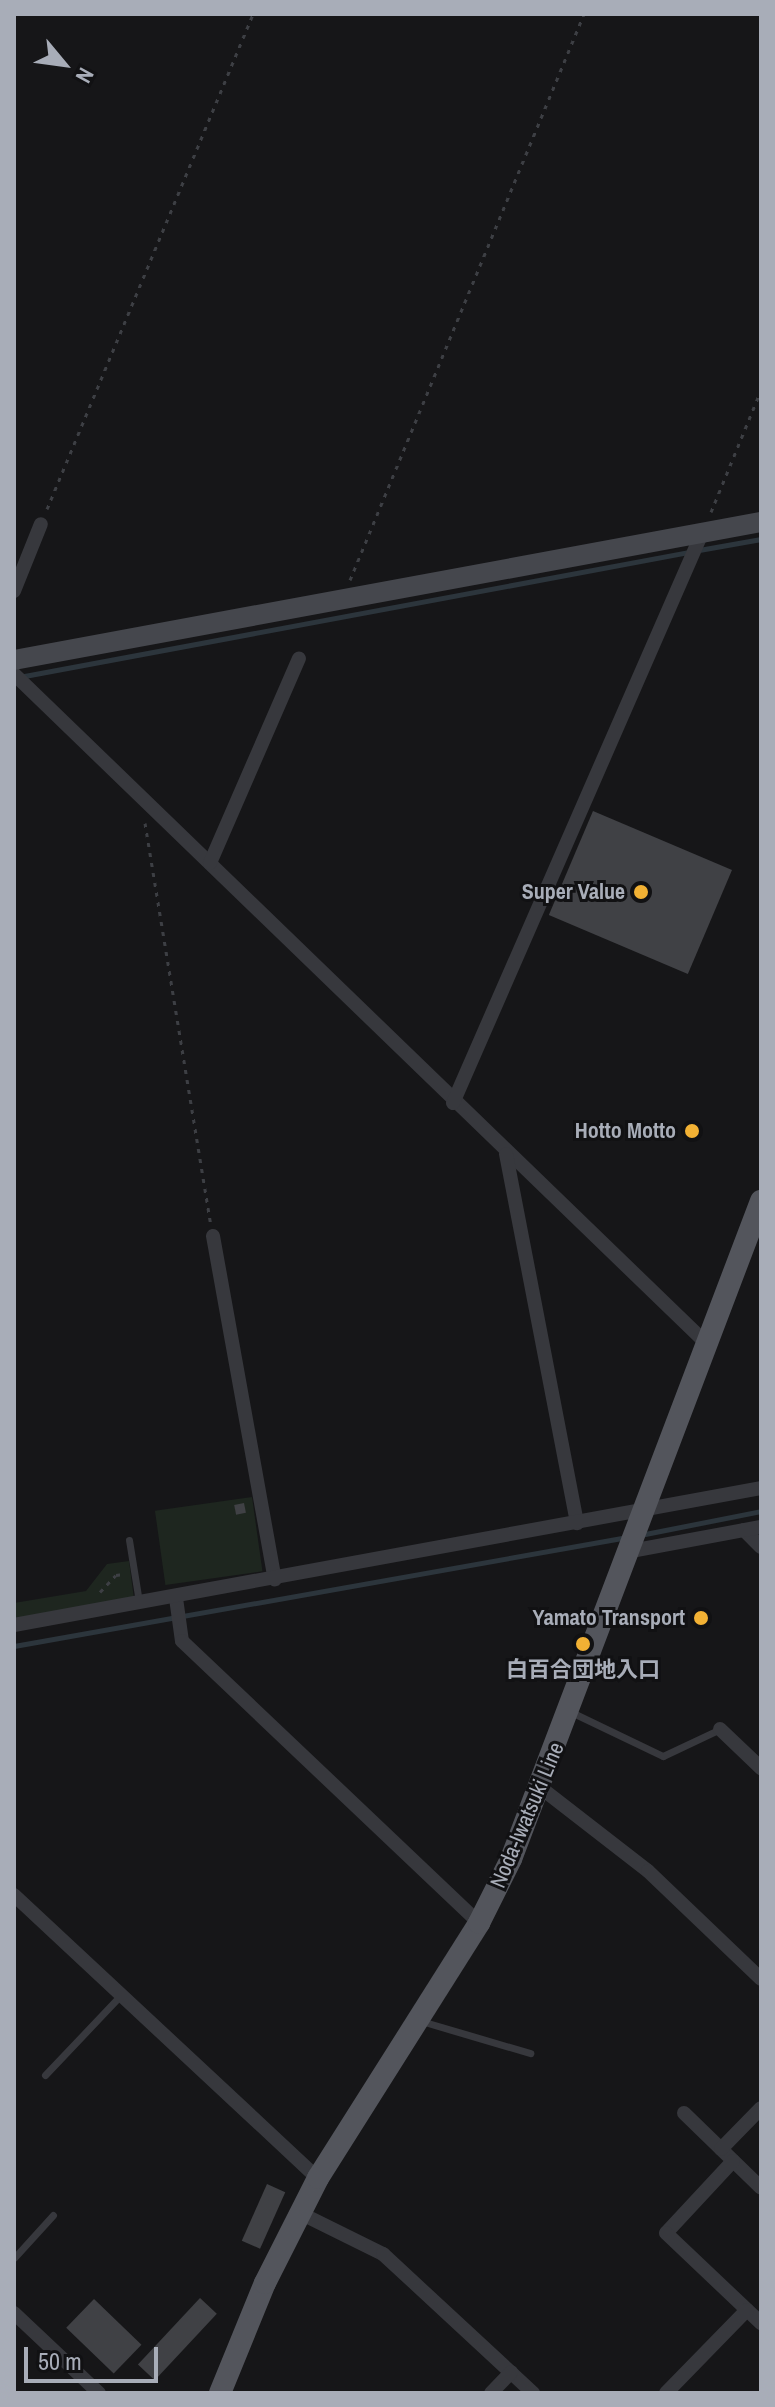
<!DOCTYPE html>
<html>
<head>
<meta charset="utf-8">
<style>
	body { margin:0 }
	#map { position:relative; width:775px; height:2407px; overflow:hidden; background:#161618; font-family:"Archivo Narrow","Noto Sans JP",sans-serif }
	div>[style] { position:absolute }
	.green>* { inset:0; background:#1e261f; transform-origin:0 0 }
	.stream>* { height:5px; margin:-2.5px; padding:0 2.5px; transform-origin:2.5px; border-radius:2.5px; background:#2c353c }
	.building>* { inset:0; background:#404145; transform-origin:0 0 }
	.path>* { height:3px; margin-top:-1.5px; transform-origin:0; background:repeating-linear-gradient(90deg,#3d3f44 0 4px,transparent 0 10px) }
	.lane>* { height:7px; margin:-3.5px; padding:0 3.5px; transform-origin:3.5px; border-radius:3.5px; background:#37383d }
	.street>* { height:14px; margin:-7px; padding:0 7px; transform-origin:7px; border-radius:7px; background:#37383d }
	.secondary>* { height:20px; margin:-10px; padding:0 10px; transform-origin:10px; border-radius:10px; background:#45474d }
	.primary>* { height:22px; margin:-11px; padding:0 11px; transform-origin:11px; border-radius:11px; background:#53555c }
	.dots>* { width:22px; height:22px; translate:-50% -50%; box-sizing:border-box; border:4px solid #111113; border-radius:50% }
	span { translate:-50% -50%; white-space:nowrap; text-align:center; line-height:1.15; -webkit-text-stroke:6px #111113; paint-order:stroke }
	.poi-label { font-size:22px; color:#a8adb8; font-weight:700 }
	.right { translate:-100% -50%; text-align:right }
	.street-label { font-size:22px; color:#a8adb8 }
	.frame { position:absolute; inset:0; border:16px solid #a8adb8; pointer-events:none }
	.north { position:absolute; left:24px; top:24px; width:80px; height:80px; -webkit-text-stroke:6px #111113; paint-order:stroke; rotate:119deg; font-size:22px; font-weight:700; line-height:32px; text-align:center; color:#a8adb8 }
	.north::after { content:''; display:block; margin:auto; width:28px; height:36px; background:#a8adb8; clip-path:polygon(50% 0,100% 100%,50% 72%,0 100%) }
	.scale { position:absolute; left:24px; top:2347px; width:134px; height:36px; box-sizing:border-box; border:4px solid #a8adb8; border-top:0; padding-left:10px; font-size:24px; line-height:28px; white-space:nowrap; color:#a8adb8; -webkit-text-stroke:6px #111113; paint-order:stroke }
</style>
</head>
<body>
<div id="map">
	<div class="green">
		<div style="left:252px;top:1497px;width:75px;height:98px;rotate:82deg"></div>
		<div style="clip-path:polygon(129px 1561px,134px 1599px,14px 1619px,14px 1603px,86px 1591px,107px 1564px)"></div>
	</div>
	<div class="stream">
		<div style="left:699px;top:550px;width:63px;rotate:-10.1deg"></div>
		<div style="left:19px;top:677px;width:682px;rotate:-10.57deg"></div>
		<div style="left:640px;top:1535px;width:123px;rotate:-11.2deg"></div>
		<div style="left:14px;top:1646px;width:623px;rotate:-10.08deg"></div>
	</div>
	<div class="building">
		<div style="left:593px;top:811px;width:151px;height:113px;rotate:23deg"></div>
		<div style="left:244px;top:1503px;width:10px;height:10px;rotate:79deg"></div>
		<div style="left:267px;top:2184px;width:20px;height:62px;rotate:24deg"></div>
		<div style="left:200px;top:2298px;width:23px;height:91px;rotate:43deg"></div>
		<div style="left:94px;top:2299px;width:66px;height:40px;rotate:44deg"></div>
	</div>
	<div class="path">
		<div style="left:47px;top:509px;width:536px;rotate:-67.4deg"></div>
		<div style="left:711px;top:512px;width:132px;rotate:-67.7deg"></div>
		<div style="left:350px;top:580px;width:612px;rotate:-67.54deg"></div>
		<div style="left:145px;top:823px;width:404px;rotate:80.7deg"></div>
		<div style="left:100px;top:1592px;width:23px;rotate:-47deg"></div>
		<div style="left:116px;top:1575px;width:8px;rotate:-7deg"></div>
	</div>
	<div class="lane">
		<div style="left:129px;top:1540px;width:63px;rotate:80.8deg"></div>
		<div style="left:571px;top:1712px;width:102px;rotate:25.6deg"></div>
		<div style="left:663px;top:1756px;width:63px;rotate:-25.3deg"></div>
		<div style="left:421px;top:2021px;width:114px;rotate:16.4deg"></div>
		<div style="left:45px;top:2075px;width:110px;rotate:-46.5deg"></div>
		<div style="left:14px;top:2258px;width:58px;rotate:-47.8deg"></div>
	</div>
	<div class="street">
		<div style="left:14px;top:591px;width:72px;rotate:-68.1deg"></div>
		<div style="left:14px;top:674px;width:964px;rotate:44.03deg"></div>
		<div style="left:210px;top:863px;width:223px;rotate:-66.5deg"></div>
		<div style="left:453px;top:1103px;width:622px;rotate:-66.4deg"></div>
		<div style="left:506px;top:1154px;width:376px;rotate:79.1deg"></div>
		<div style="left:213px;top:1236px;width:349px;rotate:79.8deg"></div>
		<div style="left:744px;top:1530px;width:24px;rotate:45deg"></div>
		<div style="left:631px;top:1551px;width:132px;rotate:-10.5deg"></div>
		<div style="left:176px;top:1598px;width:43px;rotate:82.1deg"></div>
		<div style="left:182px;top:1641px;width:410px;rotate:43.5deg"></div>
		<div style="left:14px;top:1625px;width:759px;rotate:-10.39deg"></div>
		<div style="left:720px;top:1729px;width:57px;rotate:43.6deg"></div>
		<div style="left:541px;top:1788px;width:135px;rotate:37.8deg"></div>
		<div style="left:648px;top:1871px;width:156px;rotate:43.7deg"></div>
		<div style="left:14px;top:1895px;width:415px;rotate:43deg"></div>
		<div style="left:684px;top:2113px;width:107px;rotate:44.2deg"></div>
		<div style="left:721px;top:2149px;width:57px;rotate:-45.7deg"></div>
		<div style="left:733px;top:2161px;width:98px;rotate:132.9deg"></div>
		<div style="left:666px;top:2233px;width:131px;rotate:43.5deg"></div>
		<div style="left:300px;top:2213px;width:93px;rotate:26.3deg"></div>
		<div style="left:383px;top:2254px;width:205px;rotate:42.8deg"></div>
		<div style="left:14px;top:2313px;width:117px;rotate:43.3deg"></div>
		<div style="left:491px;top:2393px;width:29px;rotate:-46deg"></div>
		<div style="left:666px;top:2393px;width:116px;rotate:-45.7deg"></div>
	</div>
	<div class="secondary">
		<div style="left:14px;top:660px;width:760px;rotate:-10.47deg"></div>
	</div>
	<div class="primary">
		<div style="left:220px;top:2393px;width:119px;rotate:-67.8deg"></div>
		<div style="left:265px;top:2283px;width:118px;rotate:-63.2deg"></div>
		<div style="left:318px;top:2178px;width:302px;rotate:-57.7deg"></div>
		<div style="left:479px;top:1923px;width:72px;rotate:-63.4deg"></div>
		<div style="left:511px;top:1859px;width:704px;rotate:-69.2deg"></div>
	</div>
	<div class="dots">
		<div style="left:641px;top:892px;background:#f2b134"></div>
		<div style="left:692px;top:1131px;background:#f2b134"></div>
		<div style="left:701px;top:1618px;background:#f2b134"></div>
		<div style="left:583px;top:1644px;background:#f2b134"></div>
	</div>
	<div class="poi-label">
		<span class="right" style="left:625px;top:892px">Super Value</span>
		<span class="right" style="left:676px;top:1131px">Hotto Motto</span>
		<span class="right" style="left:685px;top:1618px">Yamato Transport</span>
		<span style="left:583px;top:1670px">白百合団地入口</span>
	</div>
	<div class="street-label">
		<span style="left:527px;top:1815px;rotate:-67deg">Noda-Iwatsuki Line</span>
	</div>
	<div class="frame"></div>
	<div class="north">N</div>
	<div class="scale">50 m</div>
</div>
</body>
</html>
